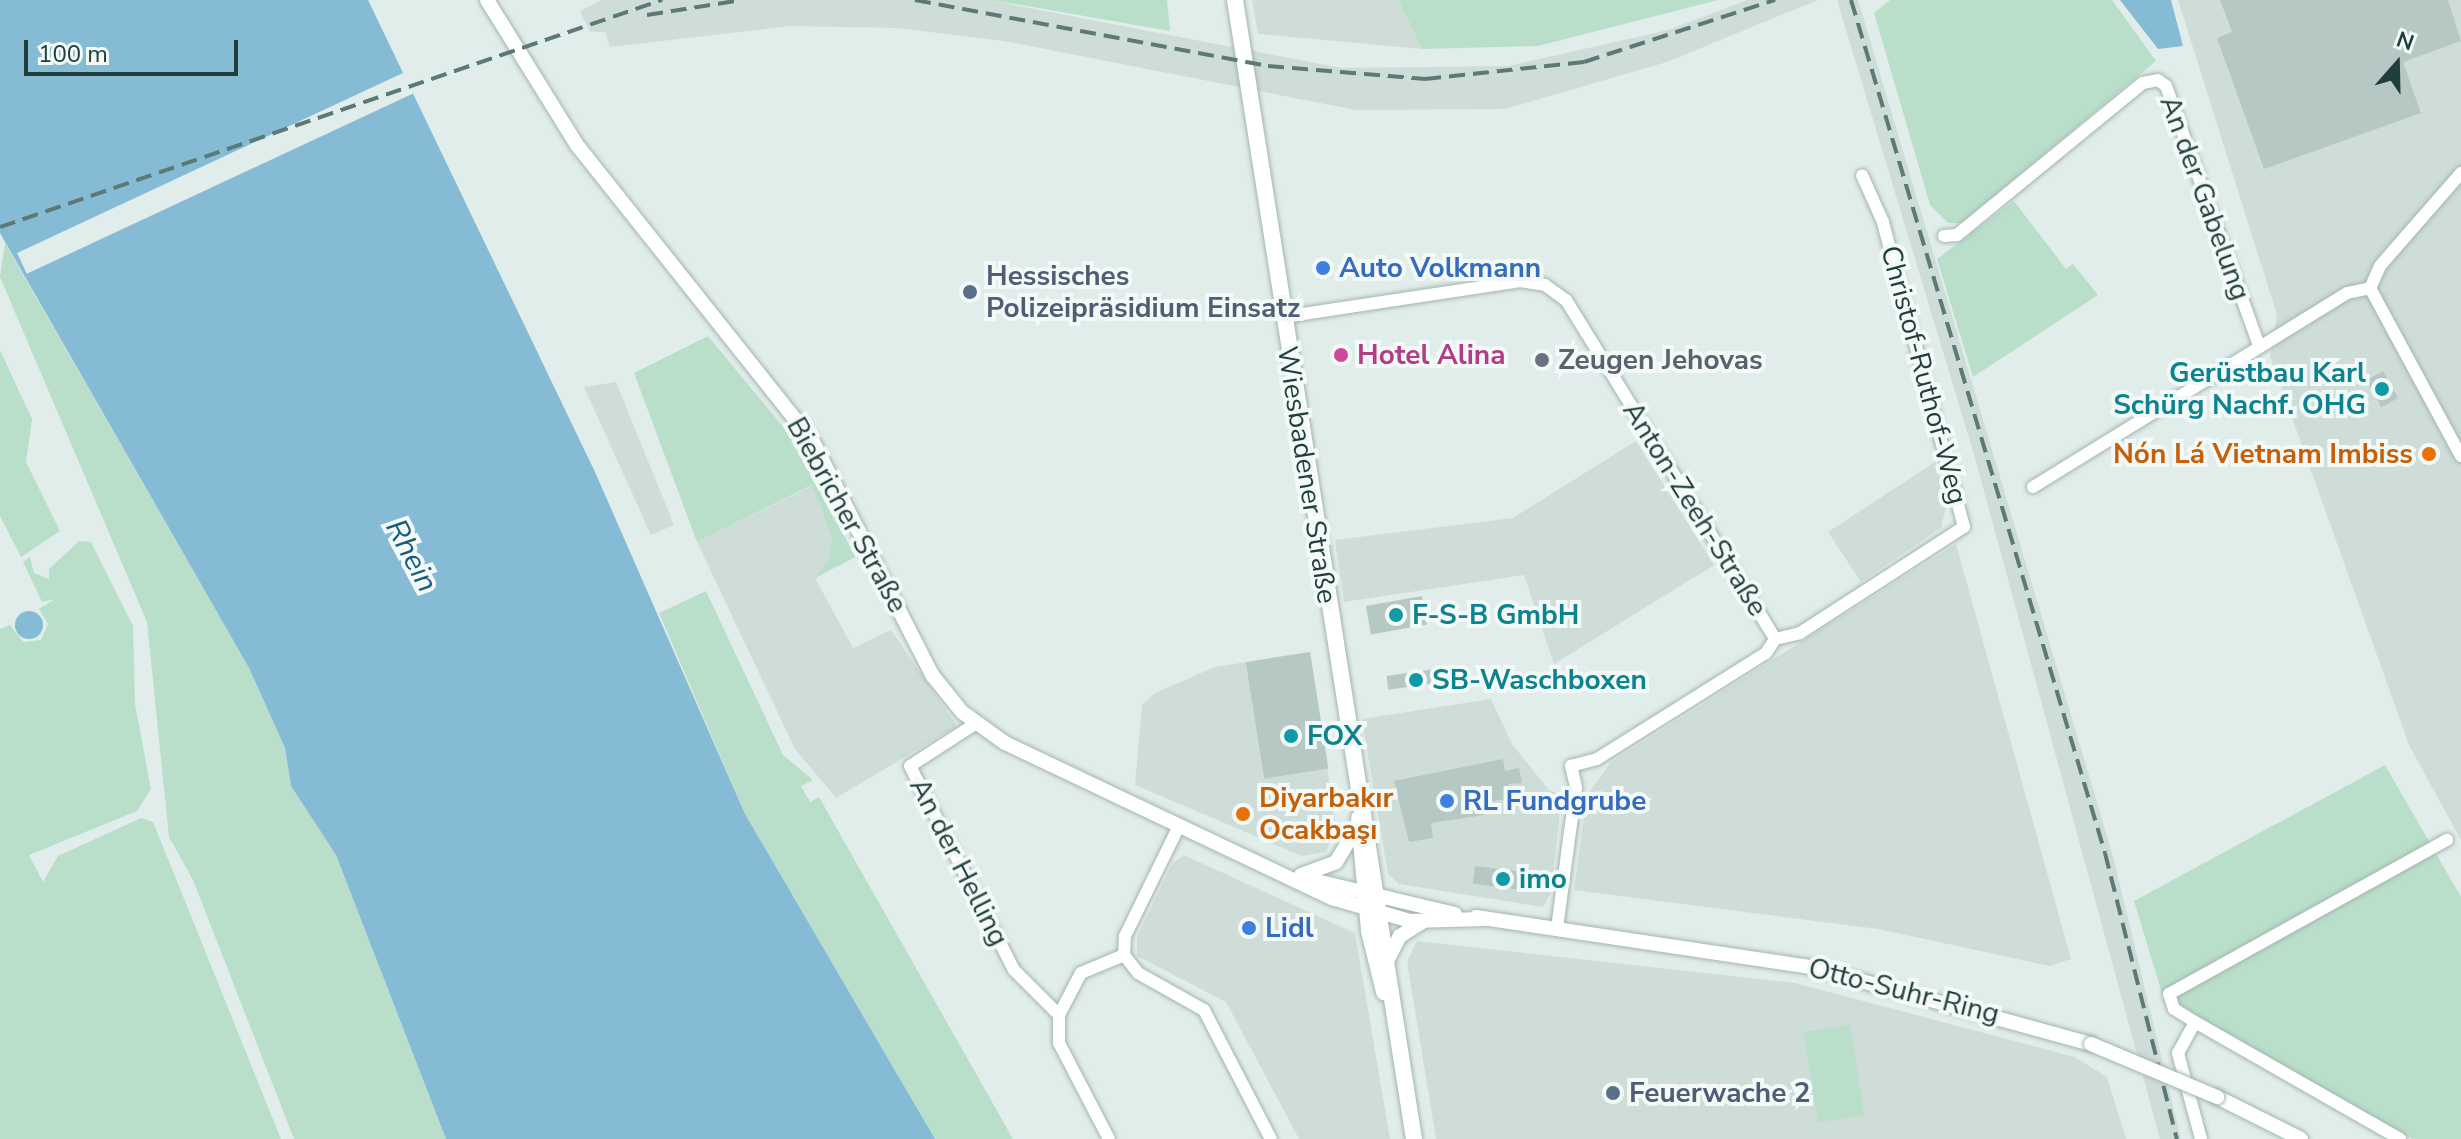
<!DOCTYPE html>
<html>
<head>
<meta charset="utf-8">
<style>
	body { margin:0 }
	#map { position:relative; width:2461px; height:1139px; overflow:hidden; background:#e1edea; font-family:"Nunito Sans",sans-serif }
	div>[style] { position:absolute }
	.built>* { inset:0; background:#cfddd9 }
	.green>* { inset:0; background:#b9dfca; transform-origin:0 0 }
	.water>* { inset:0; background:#86bbd5 }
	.round { border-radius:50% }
	.pier>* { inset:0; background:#e1edea; transform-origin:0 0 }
	.building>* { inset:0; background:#b6c8c3; transform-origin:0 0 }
	.roads { filter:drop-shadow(0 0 2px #a3b5b2) drop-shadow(0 0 2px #a3b5b2) }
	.minor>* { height:12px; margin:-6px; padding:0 6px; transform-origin:6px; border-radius:6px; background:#fff }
	.tertiary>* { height:14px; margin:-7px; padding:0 7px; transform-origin:7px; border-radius:7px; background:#fff }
	.secondary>* { height:16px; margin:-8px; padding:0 8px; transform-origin:8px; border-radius:8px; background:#fff }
	.rail>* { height:4px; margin-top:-2px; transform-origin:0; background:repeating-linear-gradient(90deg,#5b7a77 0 16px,transparent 0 24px) }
	.bridges { filter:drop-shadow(0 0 2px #a3b5b2) drop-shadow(0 0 2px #a3b5b2) }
	.tertiary-bridge>* { height:14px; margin:-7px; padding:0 7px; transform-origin:7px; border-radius:7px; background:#fff }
	.dots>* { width:22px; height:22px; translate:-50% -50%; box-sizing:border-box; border:4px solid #f2f9f7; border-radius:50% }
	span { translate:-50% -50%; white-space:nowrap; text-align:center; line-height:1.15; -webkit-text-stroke:8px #f2f9f7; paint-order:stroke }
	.street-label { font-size:28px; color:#203f3c }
	.shop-label { font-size:28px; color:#366cbe; font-weight:700 }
	.left { translate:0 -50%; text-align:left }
	.service-label { font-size:28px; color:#4e5e75; font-weight:700 }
	.hotel-label { font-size:28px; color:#b23c85; font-weight:700 }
	.worship-label { font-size:28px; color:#5b616d; font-weight:700 }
	.culture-label { font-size:28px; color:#0d838f; font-weight:700 }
	.right { translate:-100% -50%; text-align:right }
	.food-label { font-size:28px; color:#c56008; font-weight:700 }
	.water-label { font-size:30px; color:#175b7e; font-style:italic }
	.north { position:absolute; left:2357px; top:24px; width:80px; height:80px; -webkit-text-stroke:6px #f2f9f7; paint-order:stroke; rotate:20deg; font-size:22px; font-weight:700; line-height:32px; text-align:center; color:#203f3c }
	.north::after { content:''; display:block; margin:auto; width:28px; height:36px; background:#203f3c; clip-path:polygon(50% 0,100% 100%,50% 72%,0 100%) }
	.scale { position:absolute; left:24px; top:40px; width:214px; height:36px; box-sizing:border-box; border:4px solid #203f3c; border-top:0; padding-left:10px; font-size:24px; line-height:28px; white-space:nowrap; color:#203f3c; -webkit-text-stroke:6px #f2f9f7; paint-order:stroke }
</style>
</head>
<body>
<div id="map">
	<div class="built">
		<div style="clip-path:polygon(602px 0,988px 0,1341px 68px,1508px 66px,1668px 30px,1747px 0,1818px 0,1667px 62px,1505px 109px,1356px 110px,1004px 41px,897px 28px,791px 26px,610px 47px,605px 32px,590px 32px,580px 11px)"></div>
		<div style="clip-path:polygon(1252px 0,1398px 0,1422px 49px,1258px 34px)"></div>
		<div style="clip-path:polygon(1837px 0,1858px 0,2113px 856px,2181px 1139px,2160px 1139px,1975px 458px)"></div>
		<div style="clip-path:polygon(2178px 0,2461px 0,2461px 840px,2409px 745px,2270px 356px,2277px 315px)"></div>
		<div style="clip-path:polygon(616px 382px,674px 525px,651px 535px,584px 387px)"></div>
		<div style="clip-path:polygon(1636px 441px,1714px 565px,1554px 664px,1524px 575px,1344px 602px,1335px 540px,1513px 518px)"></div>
		<div style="clip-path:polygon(1935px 462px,1947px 503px,1941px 528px,1861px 582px,1828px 532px)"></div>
		<div style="clip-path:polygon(818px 483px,855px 557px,815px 578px,853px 648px,891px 630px,957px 726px,836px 798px,795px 749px,697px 542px)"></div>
		<div style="clip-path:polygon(1956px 544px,2071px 959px,2050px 966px,1878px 929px,1574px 890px,1587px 795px,1611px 762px)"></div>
		<div style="clip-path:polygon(1310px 652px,1336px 827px,1326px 852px,1302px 856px,1135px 785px,1142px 705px,1155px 693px,1215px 667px)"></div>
		<div style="clip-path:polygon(1491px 699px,1512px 744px,1549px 790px,1562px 795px,1551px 893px,1543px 907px,1399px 884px,1388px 874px,1362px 719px)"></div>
		<div style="clip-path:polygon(1184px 855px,1355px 933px,1390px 1139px,1299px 1139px,1226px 1002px,1137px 956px,1137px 937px,1172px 864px)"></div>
		<div style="clip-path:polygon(1417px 941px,1795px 983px,2075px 1057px,2107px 1077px,2126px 1139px,1436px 1139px,1407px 962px)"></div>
	</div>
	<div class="green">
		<div style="clip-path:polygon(988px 0,1167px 0,1170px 31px,1027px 6px)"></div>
		<div style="clip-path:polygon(1398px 0,1718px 0,1538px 46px,1422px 49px)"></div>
		<div style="clip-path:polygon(1890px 0,2112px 0,2156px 61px,1961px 223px,1948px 223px,1930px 205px,1874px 13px)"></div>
		<div style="clip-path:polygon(2014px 201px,2066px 269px,2073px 264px,2098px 295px,1973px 377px,1937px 259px)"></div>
		<div style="clip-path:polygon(5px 243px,249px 668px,285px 748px,291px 786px,336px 855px,446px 1139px,294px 1139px,193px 880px,169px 837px,147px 622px,0 277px)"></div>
		<div style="clip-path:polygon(708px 336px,799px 446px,855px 557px,815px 578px,829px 560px,832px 538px,812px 485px,697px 542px,634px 373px)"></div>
		<div style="clip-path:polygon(0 350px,32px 419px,26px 462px,60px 531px,21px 557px,0 516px)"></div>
		<div style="clip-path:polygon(79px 541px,91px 542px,133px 626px,135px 704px,151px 789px,137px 811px,29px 855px,43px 882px,58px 856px,141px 818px,153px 822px,281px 1139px,0 1139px,0 629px,10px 625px,23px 642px,41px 640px,48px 624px,39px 609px,55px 599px,42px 602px,23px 562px,30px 557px,34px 573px,49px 579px,49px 569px)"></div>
		<div style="clip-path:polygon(706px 591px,783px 755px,813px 780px,801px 786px,810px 802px,819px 797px,1013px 1139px,935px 1139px,745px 814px,659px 613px)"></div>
		<div style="clip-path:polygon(2385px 765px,2461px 897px,2461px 1139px,2412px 1139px,2164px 1000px,2134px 901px)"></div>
		<div style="left:1850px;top:1025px;width:91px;height:47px;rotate:81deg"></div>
	</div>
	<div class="water">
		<div style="clip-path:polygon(0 0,368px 0,595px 472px,745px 814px,935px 1139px,446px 1139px,336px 855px,291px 786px,285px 748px,249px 668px,0 233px)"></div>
		<div style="clip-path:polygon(2120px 0,2171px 0,2183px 46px,2158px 49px)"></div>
		<div class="round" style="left:15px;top:611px;width:28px;height:28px"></div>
	</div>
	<div class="pier">
		<div style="left:405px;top:72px;width:23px;height:428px;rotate:65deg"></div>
	</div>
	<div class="building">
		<div style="clip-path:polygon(2220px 0,2448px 0,2461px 41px,2403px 62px,2421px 113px,2264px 169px,2217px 38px,2232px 32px)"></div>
		<div style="left:2383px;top:371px;width:31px;height:19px;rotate:61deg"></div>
		<div style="left:1422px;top:596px;width:29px;height:57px;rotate:80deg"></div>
		<div style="left:1310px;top:652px;width:118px;height:65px;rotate:81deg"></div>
		<div style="left:1443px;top:668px;width:14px;height:57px;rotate:82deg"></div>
		<div style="clip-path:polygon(1503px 759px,1505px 771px,1519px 768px,1522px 783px,1509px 784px,1511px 798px,1482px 803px,1484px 815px,1431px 823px,1433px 838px,1409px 842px,1394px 781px)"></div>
		<div style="left:1475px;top:866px;width:59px;height:18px;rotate:7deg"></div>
	</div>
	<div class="roads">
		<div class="minor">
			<div style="left:2461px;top:173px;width:123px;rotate:131.1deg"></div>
			<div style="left:2380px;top:266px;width:24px;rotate:114deg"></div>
			<div style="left:2370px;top:288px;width:191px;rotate:61.6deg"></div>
			<div style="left:1944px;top:236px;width:13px;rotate:-4deg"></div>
			<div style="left:1957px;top:235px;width:240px;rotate:-39.3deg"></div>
			<div style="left:2143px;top:83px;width:15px;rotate:-11deg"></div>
			<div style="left:2158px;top:80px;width:10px;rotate:37deg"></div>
			<div style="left:2166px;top:86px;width:276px;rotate:70.3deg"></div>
			<div style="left:1283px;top:317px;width:240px;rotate:-8.6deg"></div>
			<div style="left:1520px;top:281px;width:25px;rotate:9deg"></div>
			<div style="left:1545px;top:285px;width:26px;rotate:36deg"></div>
			<div style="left:1566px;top:300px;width:398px;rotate:58.3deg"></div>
			<div style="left:2033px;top:487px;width:369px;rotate:-31.7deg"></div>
			<div style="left:2347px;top:293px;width:24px;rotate:-12deg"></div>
			<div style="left:975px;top:724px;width:77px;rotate:147.1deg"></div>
			<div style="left:910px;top:766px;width:229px;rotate:63deg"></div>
			<div style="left:1014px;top:970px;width:64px;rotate:45deg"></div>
			<div style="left:1059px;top:1015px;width:28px;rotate:90deg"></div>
			<div style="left:1059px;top:1043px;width:108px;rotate:62.5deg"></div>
			<div style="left:1179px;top:826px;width:123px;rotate:116.1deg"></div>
			<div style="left:1125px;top:936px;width:19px;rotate:93deg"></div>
			<div style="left:1124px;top:955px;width:23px;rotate:52deg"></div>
			<div style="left:1138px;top:973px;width:76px;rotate:29.3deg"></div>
			<div style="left:1204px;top:1010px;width:145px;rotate:62.6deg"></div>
			<div style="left:1557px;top:928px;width:142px;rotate:-82.3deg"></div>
			<div style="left:1576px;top:787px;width:22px;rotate:-103deg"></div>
			<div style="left:1571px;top:766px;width:27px;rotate:-15deg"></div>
			<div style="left:1597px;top:759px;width:199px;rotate:-32.1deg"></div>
			<div style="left:1766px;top:653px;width:17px;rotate:-57deg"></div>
			<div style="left:1775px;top:639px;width:26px;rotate:-13deg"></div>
			<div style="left:1800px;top:633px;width:195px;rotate:-32.9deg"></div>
			<div style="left:1964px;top:527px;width:316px;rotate:-104.9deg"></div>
			<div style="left:1883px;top:222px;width:51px;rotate:-114.1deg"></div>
			<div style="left:1059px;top:1015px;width:47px;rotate:-62.4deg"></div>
			<div style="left:1081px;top:973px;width:47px;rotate:-22.7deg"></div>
			<div style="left:2195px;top:1022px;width:25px;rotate:-148deg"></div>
			<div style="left:2174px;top:1009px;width:16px;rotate:-108deg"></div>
			<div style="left:2169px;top:994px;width:318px;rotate:-29deg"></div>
			<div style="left:2201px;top:1139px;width:89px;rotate:-105deg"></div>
			<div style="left:2178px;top:1053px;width:35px;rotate:-61deg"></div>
			<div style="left:2195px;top:1022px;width:236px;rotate:29.7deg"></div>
		</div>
		<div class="tertiary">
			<div style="left:487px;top:0;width:171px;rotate:58.2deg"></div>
			<div style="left:577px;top:145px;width:379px;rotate:51.5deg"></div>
			<div style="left:813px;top:442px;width:263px;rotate:62.9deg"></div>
			<div style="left:933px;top:676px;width:46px;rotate:51.1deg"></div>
			<div style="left:962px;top:712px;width:53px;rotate:35.8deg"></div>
			<div style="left:1005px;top:743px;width:362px;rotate:25.4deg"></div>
			<div style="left:1332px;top:898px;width:81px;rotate:16.4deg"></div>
			<div style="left:1410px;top:921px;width:75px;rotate:-1.5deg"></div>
			<div style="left:1301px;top:875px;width:37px;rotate:-20deg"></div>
			<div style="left:1336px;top:862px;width:44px;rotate:-58.8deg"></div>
			<div style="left:1308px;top:879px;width:151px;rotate:13.4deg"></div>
			<div style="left:1476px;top:917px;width:339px;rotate:8.5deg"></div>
			<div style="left:1811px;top:967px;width:290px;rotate:15.4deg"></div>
			<div style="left:1386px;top:963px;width:30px;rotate:-63deg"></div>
			<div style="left:1400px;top:936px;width:28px;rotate:-32deg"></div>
			<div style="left:2217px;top:1097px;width:94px;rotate:26.6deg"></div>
		</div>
		<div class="secondary">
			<div style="left:1235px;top:0;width:1153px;rotate:81.07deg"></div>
			<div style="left:1359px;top:818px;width:113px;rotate:84.9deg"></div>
			<div style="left:1369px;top:931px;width:63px;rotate:76.2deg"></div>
		</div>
	</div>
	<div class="rail">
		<div style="left:915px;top:0;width:359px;rotate:10.6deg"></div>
		<div style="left:1268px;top:66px;width:158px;rotate:4.7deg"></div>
		<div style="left:1425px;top:79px;width:160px;rotate:-6.1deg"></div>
		<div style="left:1584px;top:62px;width:201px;rotate:-18deg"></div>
		<div style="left:1851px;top:0;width:890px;rotate:73.42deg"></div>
		<div style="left:2105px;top:853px;width:295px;rotate:75.9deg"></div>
		<div style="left:647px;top:15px;width:96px;rotate:-9deg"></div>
		<div style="left:0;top:227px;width:700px;rotate:-18.93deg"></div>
	</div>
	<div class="bridges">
		<div class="tertiary-bridge">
			<div style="left:2091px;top:1044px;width:137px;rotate:22.8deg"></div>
		</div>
	</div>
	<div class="dots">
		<div style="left:1323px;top:268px;background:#3f7fe0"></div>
		<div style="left:970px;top:292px;background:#5c6f8a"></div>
		<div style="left:1341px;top:355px;background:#d1479c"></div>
		<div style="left:1542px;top:360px;background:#6b7280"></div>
		<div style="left:2382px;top:389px;background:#0f9aa8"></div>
		<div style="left:2429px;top:454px;background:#e8710a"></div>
		<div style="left:1396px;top:615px;background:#0f9aa8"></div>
		<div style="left:1416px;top:680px;background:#0f9aa8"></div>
		<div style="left:1291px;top:736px;background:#0f9aa8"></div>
		<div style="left:1447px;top:801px;background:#3f7fe0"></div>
		<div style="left:1243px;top:814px;background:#e8710a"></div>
		<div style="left:1503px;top:879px;background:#0f9aa8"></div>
		<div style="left:1249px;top:928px;background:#3f7fe0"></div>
		<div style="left:1613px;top:1093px;background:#5c6f8a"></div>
	</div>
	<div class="street-label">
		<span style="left:2205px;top:198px;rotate:70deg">An der Gabelung</span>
		<span style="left:1924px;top:375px;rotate:75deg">Christof-Ruthof-Weg</span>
		<span style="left:1307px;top:475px;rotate:81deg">Wiesbadener Straße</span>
		<span style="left:1695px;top:509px;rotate:58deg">Anton-Zeeh-Straße</span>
		<span style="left:847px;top:515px;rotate:61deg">Biebricher Straße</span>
		<span style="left:959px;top:862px;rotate:63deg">An der Helling</span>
		<span style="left:1904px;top:991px;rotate:14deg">Otto-Suhr-Ring</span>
	</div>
	<div class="shop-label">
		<span class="left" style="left:1339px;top:268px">Auto Volkmann</span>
		<span class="left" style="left:1463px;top:801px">RL Fundgrube</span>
		<span class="left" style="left:1265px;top:928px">Lidl</span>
	</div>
	<div class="service-label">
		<span class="left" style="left:986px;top:292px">Hessisches<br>Polizeipräsidium Einsatz</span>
		<span class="left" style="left:1629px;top:1093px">Feuerwache 2</span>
	</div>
	<div class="hotel-label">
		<span class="left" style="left:1357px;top:355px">Hotel Alina</span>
	</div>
	<div class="worship-label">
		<span class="left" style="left:1558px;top:360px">Zeugen Jehovas</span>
	</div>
	<div class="culture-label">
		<span class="right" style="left:2366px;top:389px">Gerüstbau Karl<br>Schürg Nachf. OHG</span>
		<span class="left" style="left:1412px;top:615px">F-S-B GmbH</span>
		<span class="left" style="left:1432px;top:680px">SB-Waschboxen</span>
		<span class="left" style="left:1307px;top:736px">FOX</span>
		<span class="left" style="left:1519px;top:879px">imo</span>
	</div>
	<div class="food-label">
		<span class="right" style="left:2413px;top:454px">Nón Lá Vietnam Imbiss</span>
		<span class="left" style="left:1259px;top:814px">Diyarbakır<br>Ocakbaşı</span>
	</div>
	<div class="water-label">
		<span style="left:411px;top:556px;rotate:62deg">Rhein</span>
	</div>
	<div class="north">N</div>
	<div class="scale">100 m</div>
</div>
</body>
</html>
